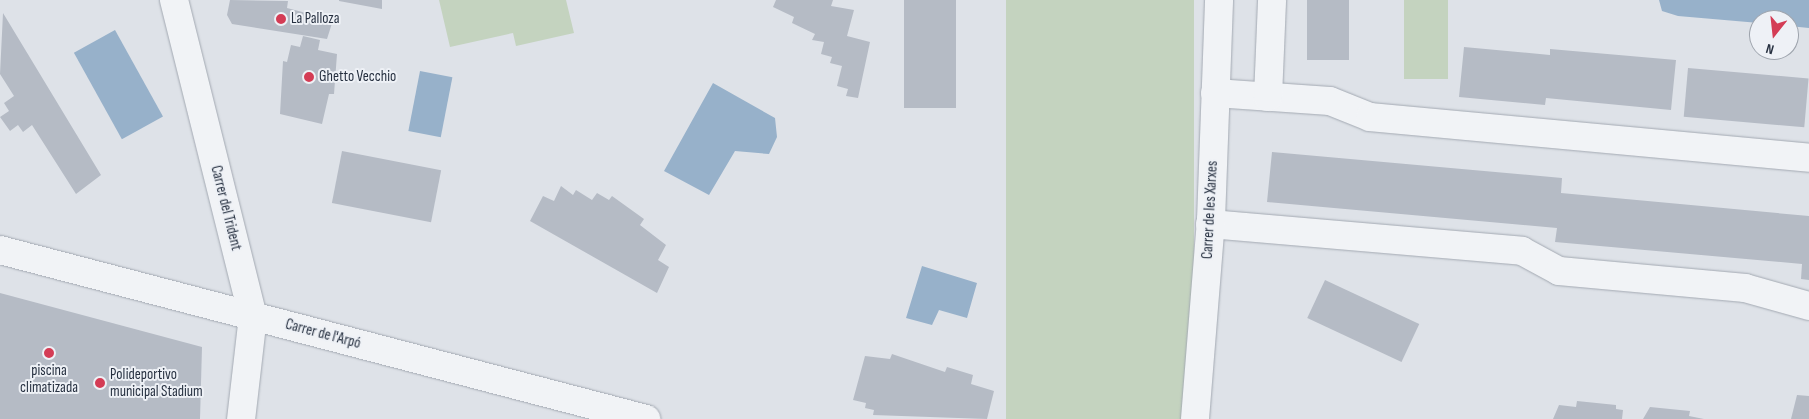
<!DOCTYPE html>
<html>
<head>
<meta charset="utf-8">
<style>
	body { margin:0 }
	#map { position:relative; width:1809px; height:419px; overflow:hidden; background:#dee2e8; font-family:"Sofia Sans Condensed",sans-serif }
	div>[style] { position:absolute }
	.green>* { inset:0; background:#c4d3bf; transform-origin:0 0 }
	.water>* { inset:0; background:#97b1ca; transform-origin:0 0 }
	.building>* { inset:0; background:#b5bbc5; transform-origin:0 0 }
	.roads { filter:drop-shadow(0 0 1px #a3a9b2) drop-shadow(0 0 1px #a3a9b2) }
	.minor>* { height:28px; margin:-14px; padding:0 14px; transform-origin:14px; border-radius:14px; background:#f1f3f6 }
	.dots>* { width:14px; height:14px; translate:-50% -50%; box-sizing:border-box; border:2px solid #eef1f6; border-radius:50% }
	span { translate:-50% -50%; white-space:nowrap; text-align:center; line-height:1.15; -webkit-text-stroke:4px #eef1f6; paint-order:stroke }
	.poi-label { font-size:15px; color:#263040 }
	.left { translate:0 -50%; text-align:left }
	.street-label { font-size:15px; color:#263040 }
	.north { position:absolute; left:1749px; top:10px; width:50px; height:50px; box-sizing:border-box; background:#eef1f6; border:1px solid #9ea4ad; border-radius:50%; rotate:196deg; font-size:14px; font-weight:700; line-height:20px; text-align:center; color:#263040 }
	.north::after { content:''; display:block; margin:auto; width:18px; height:22px; background:#d43c55; clip-path:polygon(50% 0,100% 100%,50% 72%,0 100%) }
</style>
</head>
<body>
<div id="map">
	<div class="green">
		<div style="clip-path:polygon(439px 0,566px 0,574px 33px,516px 46px,513px 33px,450px 47px)"></div>
		<div style="left:1006px;top:0;width:188px;height:419px"></div>
		<div style="left:1404px;top:0;width:44px;height:79px"></div>
	</div>
	<div class="water">
		<div style="clip-path:polygon(1659px 0,1809px 0,1809px 28px,1789px 26px,1789px 20px,1759px 23px,1678px 16px,1662px 11px)"></div>
		<div style="left:115px;top:30px;width:99px;height:47px;rotate:61deg"></div>
		<div style="left:420px;top:71px;width:33px;height:61px;rotate:11deg"></div>
		<div style="clip-path:polygon(713px 83px,775px 118px,777px 137px,769px 154px,735px 151px,709px 195px,664px 171px)"></div>
		<div style="clip-path:polygon(922px 266px,977px 283px,967px 318px,939px 310px,932px 325px,906px 318px)"></div>
	</div>
	<div class="building">
		<div style="clip-path:polygon(230px 0,288px 1px,287px 8px,333px 20px,327px 39px,232px 24px,227px 15px)"></div>
		<div style="clip-path:polygon(382px 0,382px 9px,339px 1px,339px 0)"></div>
		<div style="clip-path:polygon(776px 0,833px 0,831px 6px,854px 10px,847px 36px,870px 42px,858px 98px,846px 96px,848px 89px,837px 86px,842px 66px,830px 63px,832px 57px,821px 54px,824px 42px,812px 40px,815px 34px,792px 23px,794px 17px,773px 7px)"></div>
		<div style="left:904px;top:0;width:52px;height:108px"></div>
		<div style="left:1307px;top:0;width:42px;height:60px"></div>
		<div style="clip-path:polygon(3px 13px,101px 175px,76px 194px,32px 125px,23px 132px,18px 125px,10px 131px,0 117px,9px 111px,4px 103px,14px 96px,0 74px)"></div>
		<div style="clip-path:polygon(303px 36px,320px 40px,318px 50px,337px 54px,334px 94px,329px 94px,322px 124px,280px 114px,283px 61px,287px 62px,291px 45px,300px 47px)"></div>
		<div style="clip-path:polygon(1464px 47px,1550px 55px,1550px 49px,1676px 60px,1671px 110px,1546px 98px,1545px 105px,1459px 97px)"></div>
		<div style="left:1688px;top:68px;width:121px;height:49px;rotate:5deg"></div>
		<div style="left:342px;top:151px;width:101px;height:53px;rotate:11deg"></div>
		<div style="clip-path:polygon(1272px 152px,1562px 178px,1561px 193px,1809px 216px,1809px 280px,1801px 279px,1802px 264px,1555px 242px,1557px 228px,1267px 202px)"></div>
		<div style="clip-path:polygon(561px 186px,573px 195px,576px 190px,592px 200px,597px 193px,609px 200px,612px 196px,644px 219px,640px 225px,666px 245px,658px 260px,669px 267px,657px 293px,530px 221px,543px 196px,554px 201px)"></div>
		<div style="left:1325px;top:280px;width:104px;height:42px;rotate:25deg"></div>
		<div style="clip-path:polygon(0 293px,202px 347px,200px 419px,0 419px)"></div>
		<div style="clip-path:polygon(892px 354px,945px 372px,947px 367px,973px 375px,971px 384px,994px 391px,987px 419px,873px 415px,874px 410px,865px 408px,866px 403px,853px 400px,865px 356px,890px 359px)"></div>
		<div style="clip-path:polygon(1797px 395px,1809px 396px,1809px 419px,1791px 419px)"></div>
		<div style="clip-path:polygon(1577px 401px,1616px 405px,1616px 409px,1623px 410px,1622px 419px,1553px 419px,1559px 405px,1576px 407px)"></div>
		<div style="clip-path:polygon(1650px 407px,1690px 411px,1689px 416px,1704px 419px,1643px 419px)"></div>
	</div>
	<div class="roads">
		<div class="minor">
			<div style="left:174px;top:0;width:326px;rotate:76deg"></div>
			<div style="left:253px;top:316px;width:104px;rotate:96.6deg"></div>
			<div style="left:1215px;top:93px;width:115px;rotate:4deg"></div>
			<div style="left:1330px;top:101px;width:43px;rotate:21.8deg"></div>
			<div style="left:1370px;top:117px;width:441px;rotate:5.3deg"></div>
			<div style="left:1268px;top:97px;width:97px;rotate:-87.6deg"></div>
			<div style="left:1210px;top:224px;width:313px;rotate:4.9deg"></div>
			<div style="left:1522px;top:251px;width:42px;rotate:28.4deg"></div>
			<div style="left:1559px;top:271px;width:187px;rotate:5.2deg"></div>
			<div style="left:1745px;top:288px;width:66px;rotate:15.7deg"></div>
			<div style="left:0;top:250px;width:668px;rotate:14.66deg"></div>
			<div style="left:1195px;top:419px;width:200px;rotate:-85.4deg"></div>
			<div style="left:1211px;top:220px;width:220px;rotate:-87.9deg"></div>
		</div>
	</div>
	<div class="dots">
		<div style="left:281px;top:19px;background:#d43c55"></div>
		<div style="left:309px;top:77px;background:#d43c55"></div>
		<div style="left:49px;top:353px;background:#d43c55"></div>
		<div style="left:100px;top:383px;background:#d43c55"></div>
	</div>
	<div class="poi-label">
		<span class="left" style="left:291px;top:19px">La Palloza</span>
		<span class="left" style="left:319px;top:77px">Ghetto Vecchio</span>
		<span style="left:49px;top:379px">piscina<br>climatizada</span>
		<span class="left" style="left:110px;top:383px">Polideportivo<br>municipal Stadium</span>
	</div>
	<div class="street-label">
		<span style="left:226px;top:208px;rotate:76deg">Carrer del Trident</span>
		<span style="left:1210px;top:210px;rotate:-87deg">Carrer de les Xarxes</span>
		<span style="left:323px;top:334px;rotate:15deg">Carrer de l'Arpó</span>
	</div>
	<div class="north">N</div>
</div>
</body>
</html>
